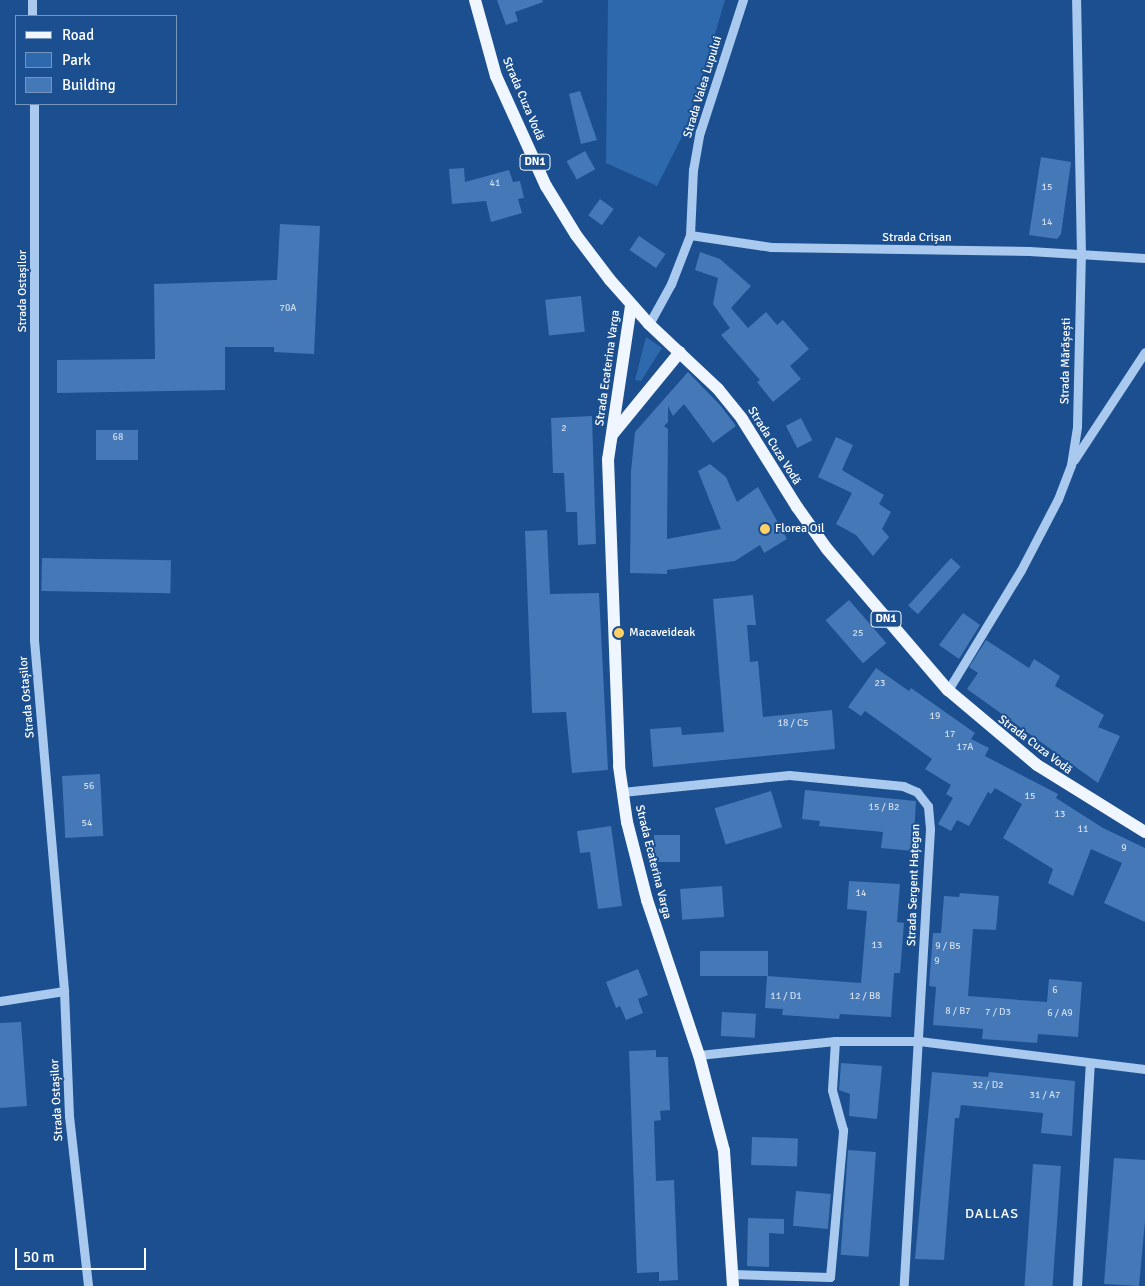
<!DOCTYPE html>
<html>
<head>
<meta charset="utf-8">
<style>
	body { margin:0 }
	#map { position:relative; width:1145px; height:1286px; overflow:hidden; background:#1b4f8f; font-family:Signika,sans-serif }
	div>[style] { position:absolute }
	.green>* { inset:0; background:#2e69ad }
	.building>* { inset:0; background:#4478b7; transform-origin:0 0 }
	.minor>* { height:9px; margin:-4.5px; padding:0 4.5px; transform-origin:4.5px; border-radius:4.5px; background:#a9c9ee }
	.major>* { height:12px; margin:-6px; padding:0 6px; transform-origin:6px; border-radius:6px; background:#f0f6ff }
	.dots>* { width:14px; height:14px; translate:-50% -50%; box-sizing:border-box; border:2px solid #1b4f8f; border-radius:50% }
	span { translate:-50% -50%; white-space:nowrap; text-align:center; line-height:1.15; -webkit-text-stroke:4px #1b4f8f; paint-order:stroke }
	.number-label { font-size:10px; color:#d0dded }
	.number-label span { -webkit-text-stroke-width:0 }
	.shield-label span { padding:1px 4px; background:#1b4f8f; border:1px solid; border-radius:4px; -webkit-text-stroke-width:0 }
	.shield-label { font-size:11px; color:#fff; font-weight:700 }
	.street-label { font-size:12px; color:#fff }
	.poi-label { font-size:12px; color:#fff }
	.left { translate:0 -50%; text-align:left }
	.neighbourhood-label { font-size:14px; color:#fff; letter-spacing:1px }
	.legend { position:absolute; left:15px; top:15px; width:162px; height:90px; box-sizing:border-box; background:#1b4f8f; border:1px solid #7695bc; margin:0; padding:6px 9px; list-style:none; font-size:15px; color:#fff }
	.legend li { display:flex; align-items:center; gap:10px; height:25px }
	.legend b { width:25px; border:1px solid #7695bc }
	.scale { position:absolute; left:15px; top:1248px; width:131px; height:22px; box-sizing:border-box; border:2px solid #fff; border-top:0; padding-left:6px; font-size:15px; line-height:18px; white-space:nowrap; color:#fff; -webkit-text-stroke:4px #1b4f8f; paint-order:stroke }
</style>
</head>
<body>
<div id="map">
	<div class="green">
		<div style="clip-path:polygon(608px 0,725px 0,688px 125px,657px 186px,606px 163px)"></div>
		<div style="clip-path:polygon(646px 337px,662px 348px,641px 381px,635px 380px)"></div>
	</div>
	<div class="building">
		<div style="clip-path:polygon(497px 0,542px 0,543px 2px,515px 12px,518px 21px,506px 25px)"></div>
		<div style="clip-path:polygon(580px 91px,597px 140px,581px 144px,569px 94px)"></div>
		<div style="left:585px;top:151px;width:21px;height:21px;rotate:61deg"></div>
		<div style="clip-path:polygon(1041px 157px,1071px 162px,1061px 234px,1057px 239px,1029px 235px)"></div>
		<div style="clip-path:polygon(464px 168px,465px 182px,509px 170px,513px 182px,520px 181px,524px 198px,518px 199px,522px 213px,491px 222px,486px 201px,452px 204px,449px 169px)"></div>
		<div style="left:600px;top:199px;width:17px;height:20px;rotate:36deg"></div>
		<div style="clip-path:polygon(280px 224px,320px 226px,314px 354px,274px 352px,274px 347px,225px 347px,225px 390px,57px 393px,57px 360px,155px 359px,154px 284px,277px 280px)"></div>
		<div style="left:639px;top:236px;width:32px;height:17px;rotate:34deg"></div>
		<div style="clip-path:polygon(700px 252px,720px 259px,751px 286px,731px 308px,748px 328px,766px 312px,777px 325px,783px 320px,809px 349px,790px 366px,801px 379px,773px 402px,757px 382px,760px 380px,721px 335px,730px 328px,713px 304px,718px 278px,695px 270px)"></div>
		<div style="left:581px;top:296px;width:36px;height:36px;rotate:84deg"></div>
		<div style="clip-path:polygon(688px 372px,720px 405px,736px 426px,713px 443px,684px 404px,673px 416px,668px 406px,668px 422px,664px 426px,668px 429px,667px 539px,721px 529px,698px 471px,710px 464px,726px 477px,737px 502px,758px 487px,787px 539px,764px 553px,760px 545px,735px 561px,667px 570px,667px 574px,630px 573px,631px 471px,635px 432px)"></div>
		<div style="clip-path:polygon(592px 416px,596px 544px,578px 545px,577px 512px,566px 512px,564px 473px,553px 473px,551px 418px)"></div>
		<div style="left:801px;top:418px;width:25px;height:17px;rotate:63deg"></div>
		<div style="left:96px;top:430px;width:42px;height:30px"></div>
		<div style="clip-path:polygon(836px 437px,853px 445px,842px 470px,884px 495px,879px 504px,891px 512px,882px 529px,889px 537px,873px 556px,856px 535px,836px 524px,852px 493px,818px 477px)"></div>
		<div style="clip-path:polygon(547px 530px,550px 594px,599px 593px,608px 770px,572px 773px,566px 712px,532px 713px,525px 531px)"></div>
		<div style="left:42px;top:558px;width:129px;height:33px;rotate:1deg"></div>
		<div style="left:951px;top:558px;width:13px;height:64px;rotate:42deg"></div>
		<div style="clip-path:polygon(753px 595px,756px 625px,747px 625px,750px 662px,758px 661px,763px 717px,832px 710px,835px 749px,653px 767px,650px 729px,681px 727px,682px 735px,724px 732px,713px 599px)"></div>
		<div style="left:849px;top:600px;width:57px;height:31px;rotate:49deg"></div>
		<div style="clip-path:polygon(963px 613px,980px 625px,959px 659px,939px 645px)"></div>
		<div style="clip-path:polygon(986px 640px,1029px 668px,1034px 659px,1060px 676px,1055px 686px,1104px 715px,1098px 727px,1120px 736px,1098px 783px,967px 689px,978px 673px,969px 667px)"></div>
		<div style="clip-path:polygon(876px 668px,909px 691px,911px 688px,975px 733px,971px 739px,989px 748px,985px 756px,1058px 794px,1056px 798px,1103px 828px,1145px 848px,1145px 922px,1104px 903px,1122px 863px,1091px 849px,1073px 896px,1048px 883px,1053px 869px,1003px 838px,1022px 804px,995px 788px,991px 794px,988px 792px,969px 826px,957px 820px,951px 831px,938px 824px,953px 798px,946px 794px,951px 785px,925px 769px,932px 759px,865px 711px,861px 716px,848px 707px)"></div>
		<div style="left:100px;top:774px;width:62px;height:38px;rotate:87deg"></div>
		<div style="clip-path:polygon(805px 790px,916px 801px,913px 851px,881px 848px,883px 832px,819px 826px,820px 821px,802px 819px)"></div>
		<div style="left:771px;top:791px;width:38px;height:59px;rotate:73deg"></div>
		<div style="clip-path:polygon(611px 826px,622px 906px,598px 909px,590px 852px,580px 853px,577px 831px)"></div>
		<div style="left:680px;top:835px;width:27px;height:26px;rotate:90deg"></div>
		<div style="clip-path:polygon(849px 881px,900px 884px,897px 922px,904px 923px,900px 973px,894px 973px,891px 1017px,840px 1014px,839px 1019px,782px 1015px,783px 1009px,765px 1008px,767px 976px,861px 983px,867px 911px,847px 909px)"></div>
		<div style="left:722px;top:886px;width:31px;height:42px;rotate:86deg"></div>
		<div style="clip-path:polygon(960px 893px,999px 896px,996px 930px,973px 929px,968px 996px,1047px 1002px,1049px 979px,1082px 982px,1078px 1037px,1038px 1034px,1037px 1043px,982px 1039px,983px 1029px,933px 1025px,936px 987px,929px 986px,933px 933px,941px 933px,944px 896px,959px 897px)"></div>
		<div style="left:768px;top:951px;width:25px;height:68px;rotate:90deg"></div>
		<div style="clip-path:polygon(638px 969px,648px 995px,638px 999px,643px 1013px,626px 1020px,620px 1006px,616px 1008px,606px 982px)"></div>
		<div style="left:722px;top:1012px;width:34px;height:24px;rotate:3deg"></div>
		<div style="clip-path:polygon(21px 1022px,27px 1106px,0 1108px,0 1023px)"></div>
		<div style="clip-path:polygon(656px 1050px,656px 1057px,668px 1057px,670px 1110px,660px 1111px,661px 1120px,654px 1121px,656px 1181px,674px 1180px,678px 1280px,659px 1281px,659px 1272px,637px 1273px,629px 1051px)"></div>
		<div style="clip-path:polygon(841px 1063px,882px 1066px,877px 1119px,849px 1116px,850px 1094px,839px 1090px)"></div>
		<div style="clip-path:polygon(932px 1072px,988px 1077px,989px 1072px,1075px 1081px,1072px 1136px,1041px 1133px,1043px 1113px,961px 1105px,959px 1118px,955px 1118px,944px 1260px,915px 1259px)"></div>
		<div style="left:752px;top:1137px;width:46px;height:28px;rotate:2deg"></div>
		<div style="left:848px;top:1150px;width:28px;height:105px;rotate:4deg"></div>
		<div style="clip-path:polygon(1114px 1158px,1145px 1160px,1145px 1221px,1139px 1286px,1104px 1284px)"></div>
		<div style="left:1033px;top:1164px;width:28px;height:122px;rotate:4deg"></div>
		<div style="left:796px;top:1191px;width:35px;height:35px;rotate:5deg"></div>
		<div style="clip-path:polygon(748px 1218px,784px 1219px,784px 1234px,769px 1233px,769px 1267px,747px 1266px)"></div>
	</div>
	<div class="minor">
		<div style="left:32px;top:0;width:16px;rotate:90deg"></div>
		<div style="left:34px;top:104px;width:536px;rotate:90deg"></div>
		<div style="left:34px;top:640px;width:352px;rotate:85.1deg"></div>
		<div style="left:64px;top:991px;width:125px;rotate:87.7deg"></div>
		<div style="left:69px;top:1116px;width:171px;rotate:83.6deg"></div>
		<div style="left:690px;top:235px;width:82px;rotate:8.4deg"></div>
		<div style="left:771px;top:247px;width:258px;rotate:0.9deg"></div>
		<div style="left:1029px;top:251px;width:116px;rotate:3.5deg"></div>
		<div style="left:649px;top:324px;width:46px;rotate:-61.2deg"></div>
		<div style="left:671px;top:284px;width:53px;rotate:-68.8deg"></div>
		<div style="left:690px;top:235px;width:65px;rotate:-87.4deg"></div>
		<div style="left:693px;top:170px;width:39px;rotate:-80deg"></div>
		<div style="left:700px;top:132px;width:139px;rotate:-72deg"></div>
		<div style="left:1074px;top:460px;width:129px;rotate:-56.7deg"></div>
		<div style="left:948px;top:690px;width:140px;rotate:-58.7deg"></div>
		<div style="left:1021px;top:570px;width:80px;rotate:-62.5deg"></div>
		<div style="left:1058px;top:499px;width:36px;rotate:-69deg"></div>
		<div style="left:1071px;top:465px;width:39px;rotate:-81deg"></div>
		<div style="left:1077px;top:426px;width:171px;rotate:-88.7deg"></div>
		<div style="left:1081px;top:255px;width:255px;rotate:-91.1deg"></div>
		<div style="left:622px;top:792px;width:168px;rotate:-5.8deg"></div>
		<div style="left:789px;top:775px;width:115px;rotate:5.5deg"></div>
		<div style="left:903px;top:786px;width:15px;rotate:23deg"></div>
		<div style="left:917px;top:792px;width:18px;rotate:52deg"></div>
		<div style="left:928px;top:806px;width:23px;rotate:85deg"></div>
		<div style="left:930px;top:829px;width:458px;rotate:93.3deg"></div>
		<div style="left:0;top:1001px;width:65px;rotate:-8.9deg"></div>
		<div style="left:699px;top:1055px;width:137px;rotate:-5.9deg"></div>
		<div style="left:835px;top:1041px;width:84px"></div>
		<div style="left:919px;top:1041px;width:228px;rotate:7.1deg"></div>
		<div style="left:733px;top:1274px;width:97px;rotate:1.8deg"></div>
		<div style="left:830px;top:1277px;width:148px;rotate:-84.9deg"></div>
		<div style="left:843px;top:1130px;width:41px;rotate:-105.4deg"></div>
		<div style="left:832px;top:1090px;width:49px;rotate:-86.5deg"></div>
		<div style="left:1077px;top:1286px;width:223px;rotate:-86.7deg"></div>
	</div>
	<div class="major">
		<div style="left:475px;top:0;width:79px;rotate:74.6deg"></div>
		<div style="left:496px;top:76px;width:121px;rotate:65.6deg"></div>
		<div style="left:546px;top:186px;width:57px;rotate:58.5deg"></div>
		<div style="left:576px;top:235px;width:56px;rotate:52.9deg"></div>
		<div style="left:610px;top:280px;width:59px;rotate:48.4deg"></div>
		<div style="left:649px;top:324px;width:95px;rotate:43.3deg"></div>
		<div style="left:718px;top:389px;width:38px;rotate:51deg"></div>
		<div style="left:742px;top:419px;width:104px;rotate:58deg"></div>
		<div style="left:797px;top:507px;width:52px;rotate:54.5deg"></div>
		<div style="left:827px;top:549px;width:186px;rotate:49.4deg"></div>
		<div style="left:948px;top:690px;width:116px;rotate:40.1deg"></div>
		<div style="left:1037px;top:765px;width:127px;rotate:31.8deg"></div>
		<div style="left:631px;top:306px;width:155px;rotate:98.5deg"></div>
		<div style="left:608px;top:459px;width:307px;rotate:87.9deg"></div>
		<div style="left:619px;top:766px;width:57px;rotate:81.9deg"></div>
		<div style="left:627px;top:822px;width:81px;rotate:75.6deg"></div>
		<div style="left:647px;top:900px;width:163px;rotate:71.5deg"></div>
		<div style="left:699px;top:1055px;width:99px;rotate:75.4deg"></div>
		<div style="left:724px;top:1151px;width:135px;rotate:86.2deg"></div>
		<div style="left:612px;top:435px;width:107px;rotate:-50.7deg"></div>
	</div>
	<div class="dots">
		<div style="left:765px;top:529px;background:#ffd166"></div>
		<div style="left:619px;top:633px;background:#ffd166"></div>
	</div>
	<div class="number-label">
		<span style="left:495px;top:184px">41</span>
		<span style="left:1047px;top:188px">15</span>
		<span style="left:1047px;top:223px">14</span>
		<span style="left:288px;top:309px">70A</span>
		<span style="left:564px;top:429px">2</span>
		<span style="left:118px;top:438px">68</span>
		<span style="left:858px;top:634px">25</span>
		<span style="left:880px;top:684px">23</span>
		<span style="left:935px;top:717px">19</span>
		<span style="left:793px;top:724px">18 / C5</span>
		<span style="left:950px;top:735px">17</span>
		<span style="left:965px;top:748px">17A</span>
		<span style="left:89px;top:787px">56</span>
		<span style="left:1030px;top:797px">15</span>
		<span style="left:884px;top:808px">15 / B2</span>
		<span style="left:1060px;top:815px">13</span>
		<span style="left:87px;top:824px">54</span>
		<span style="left:1083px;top:830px">11</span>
		<span style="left:1124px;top:849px">9</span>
		<span style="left:861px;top:894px">14</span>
		<span style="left:877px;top:946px">13</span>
		<span style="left:948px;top:947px">9 / B5</span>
		<span style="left:937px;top:962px">9</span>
		<span style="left:1055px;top:991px">6</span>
		<span style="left:786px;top:997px">11 / D1</span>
		<span style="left:865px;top:997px">12 / B8</span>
		<span style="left:958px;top:1012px">8 / B7</span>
		<span style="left:998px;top:1013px">7 / D3</span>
		<span style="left:1060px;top:1014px">6 / A9</span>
		<span style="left:988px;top:1086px">32 / D2</span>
		<span style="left:1045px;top:1096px">31 / A7</span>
	</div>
	<div class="shield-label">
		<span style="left:535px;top:162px">DN1</span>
		<span style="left:886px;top:619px">DN1</span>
	</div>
	<div class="street-label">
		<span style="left:703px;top:87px;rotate:-73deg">Strada Valea Lupului</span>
		<span style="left:523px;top:99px;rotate:67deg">Strada Cuza Vodă</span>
		<span style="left:917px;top:238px">Strada Crișan</span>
		<span style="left:23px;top:291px;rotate:-90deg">Strada Ostașilor</span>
		<span style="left:1066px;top:361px;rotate:-89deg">Strada Mărășești</span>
		<span style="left:608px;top:368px;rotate:-82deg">Strada Ecaterina Varga</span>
		<span style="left:774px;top:446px;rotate:58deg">Strada Cuza Vodă</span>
		<span style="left:27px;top:697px;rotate:-95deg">Strada Ostașilor</span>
		<span style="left:1035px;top:745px;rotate:37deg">Strada Cuza Vodă</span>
		<span style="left:653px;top:862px;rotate:76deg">Strada Ecaterina Varga</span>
		<span style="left:914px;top:885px;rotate:-88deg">Strada Sergent Hațegan</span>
		<span style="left:57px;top:1100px;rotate:-93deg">Strada Ostașilor</span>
	</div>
	<div class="poi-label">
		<span class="left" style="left:775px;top:529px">Florea Oil</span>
		<span class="left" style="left:629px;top:633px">Macaveideak</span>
	</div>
	<div class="neighbourhood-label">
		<span style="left:992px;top:1214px">DALLAS</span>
	</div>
	<ul class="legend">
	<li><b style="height:6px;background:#f0f6ff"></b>Road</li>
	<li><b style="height:14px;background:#2e69ad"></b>Park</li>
	<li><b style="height:14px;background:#4478b7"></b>Building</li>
	</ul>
	<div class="scale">50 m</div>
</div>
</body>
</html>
